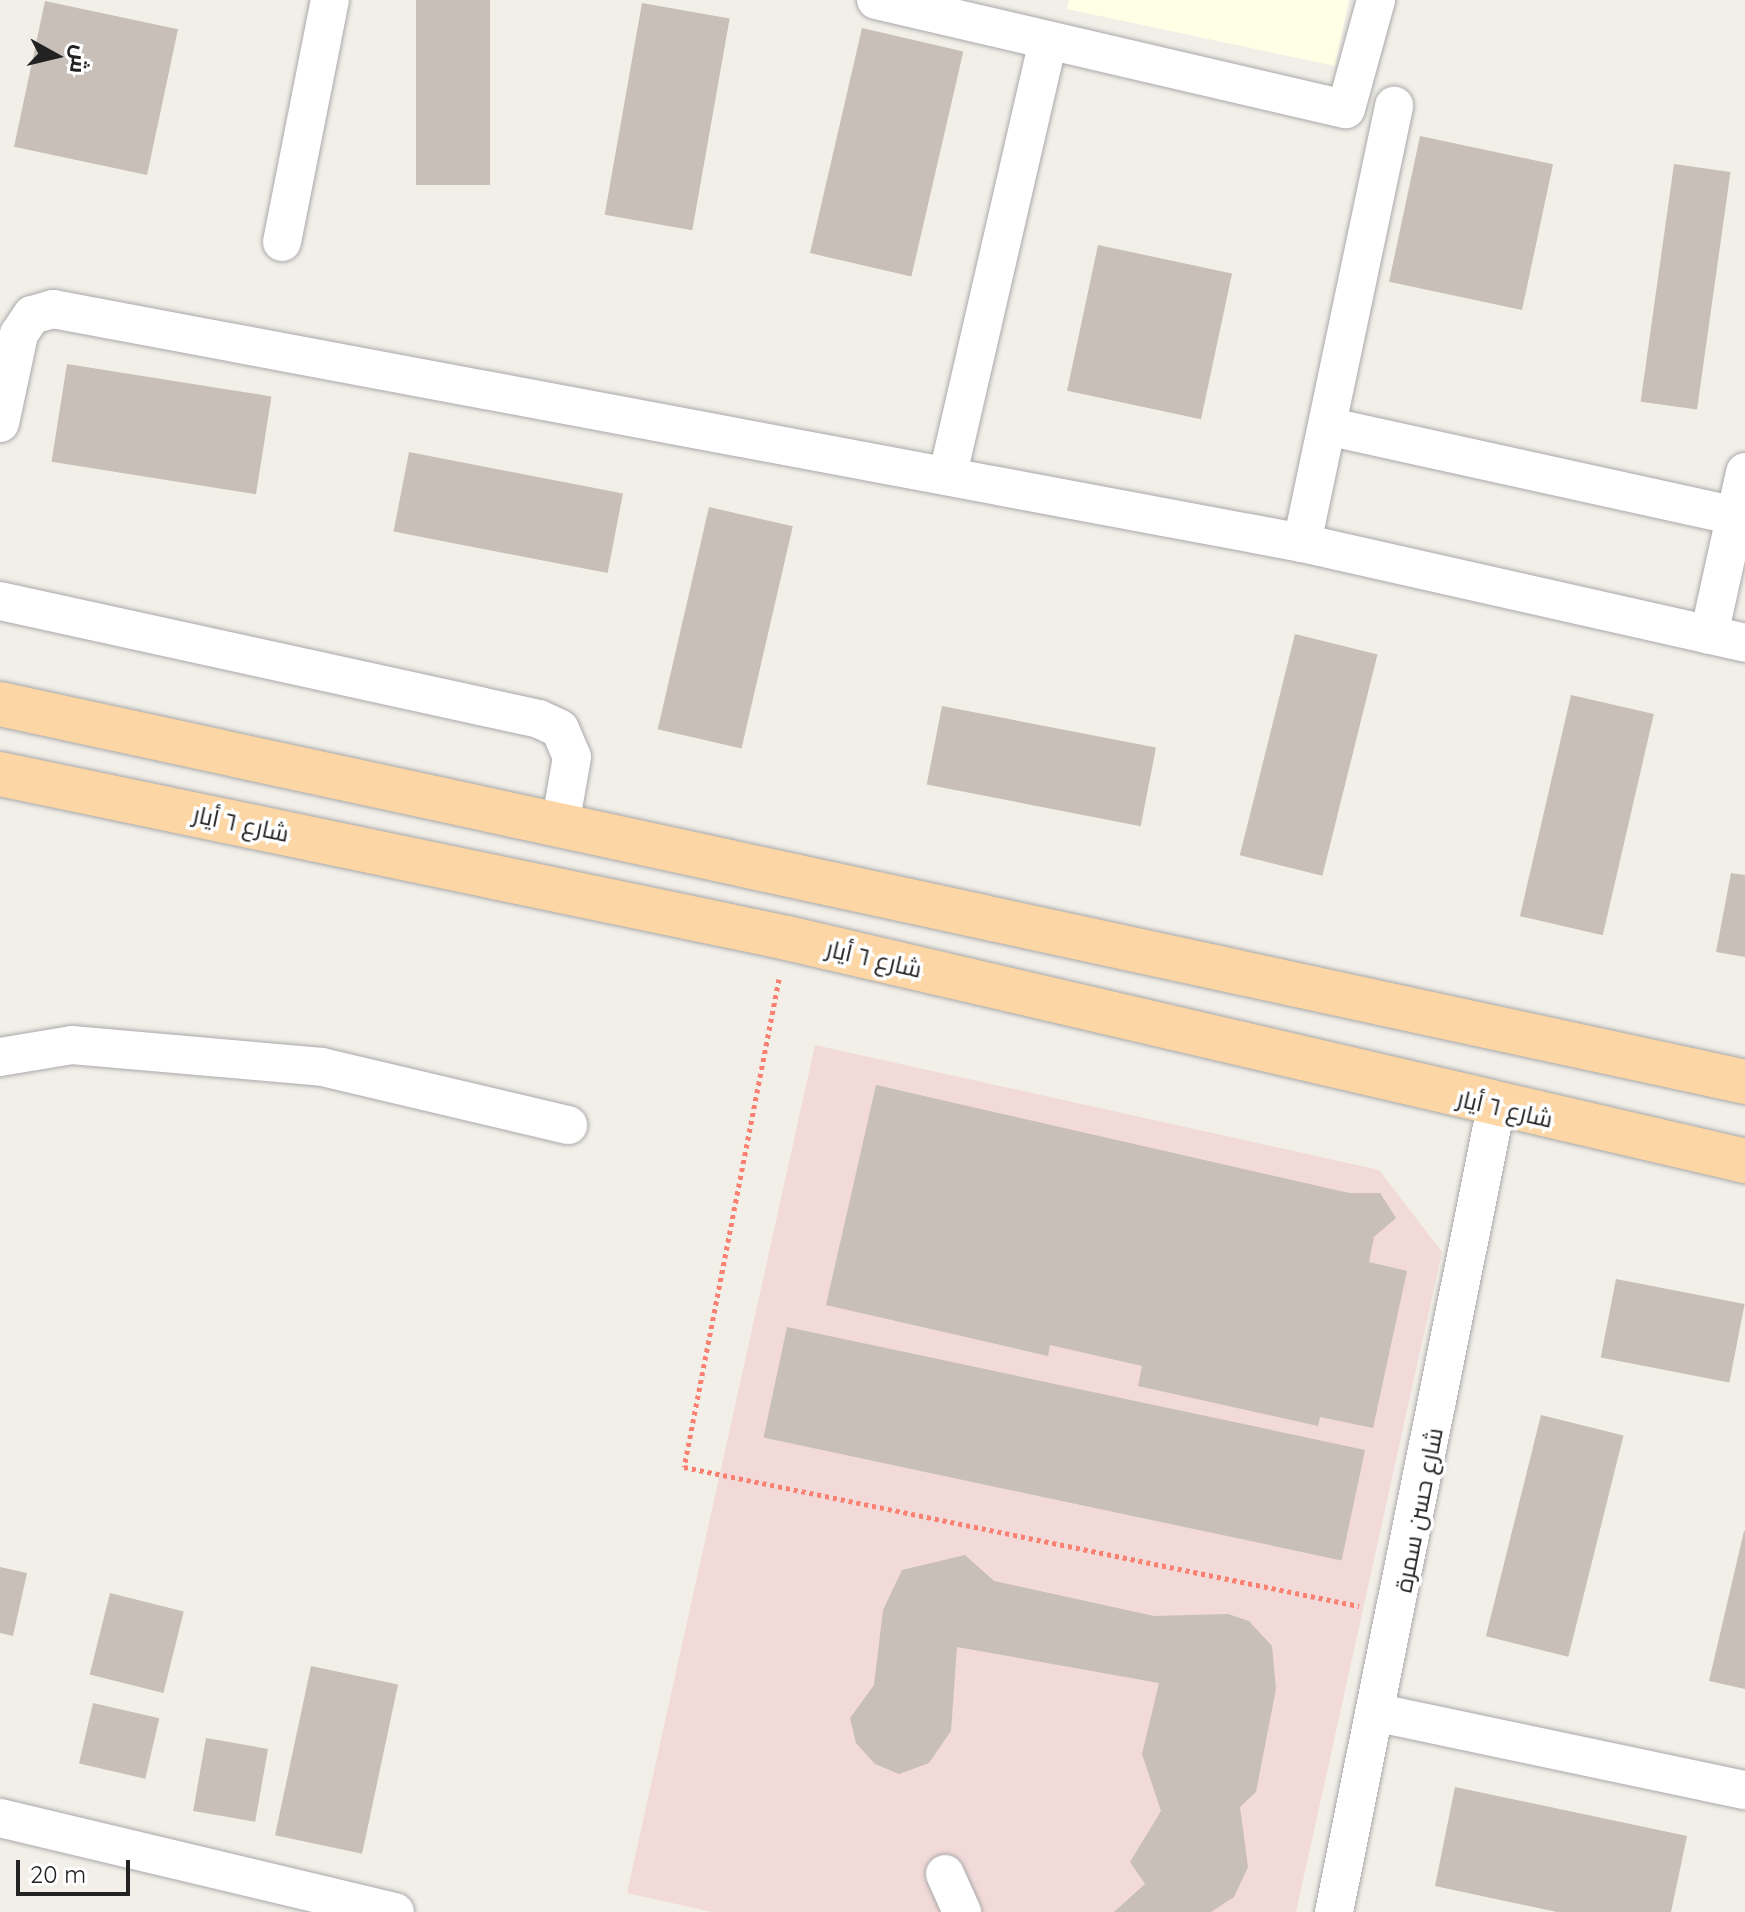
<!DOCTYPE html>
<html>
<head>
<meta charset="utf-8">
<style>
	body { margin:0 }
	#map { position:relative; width:1745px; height:1912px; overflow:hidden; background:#f2efe9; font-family:Quicksand,Cairo,sans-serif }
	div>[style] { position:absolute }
	.commercial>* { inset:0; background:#f2dad9 }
	.education>* { inset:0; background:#ffffe5 }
	.building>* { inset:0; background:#c7bfb8; transform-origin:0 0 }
	.path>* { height:5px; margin-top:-2.5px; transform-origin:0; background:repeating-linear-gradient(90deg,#fa8072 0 4px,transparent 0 8px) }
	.roads { filter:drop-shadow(0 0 2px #a9a9a9) drop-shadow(0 0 2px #a9a9a9) }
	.minor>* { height:38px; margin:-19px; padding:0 19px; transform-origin:19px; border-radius:19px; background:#fff }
	.major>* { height:44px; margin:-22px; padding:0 22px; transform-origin:22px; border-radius:22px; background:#fcd6a4 }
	span { translate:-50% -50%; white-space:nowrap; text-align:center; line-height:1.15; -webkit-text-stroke:7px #fff; paint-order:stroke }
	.street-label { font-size:24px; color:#222 }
	.north { position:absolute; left:16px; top:16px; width:80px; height:80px; -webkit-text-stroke:6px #fff; paint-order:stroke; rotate:98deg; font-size:22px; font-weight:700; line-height:32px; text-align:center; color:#222 }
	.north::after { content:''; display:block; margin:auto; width:28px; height:36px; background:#222; clip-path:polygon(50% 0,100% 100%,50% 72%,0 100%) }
	.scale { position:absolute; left:16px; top:1860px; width:114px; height:36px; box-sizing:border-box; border:4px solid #222; border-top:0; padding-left:10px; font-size:24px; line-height:28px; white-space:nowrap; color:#222; -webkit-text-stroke:6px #fff; paint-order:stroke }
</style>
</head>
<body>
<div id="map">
	<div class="commercial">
		<div style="clip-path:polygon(815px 1045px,1379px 1170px,1442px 1252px,1296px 1912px,712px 1912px,627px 1893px)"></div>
	</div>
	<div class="education">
		<div style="clip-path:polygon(1069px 0,1349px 0,1335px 66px,1067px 9px)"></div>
	</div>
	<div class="building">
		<div style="left:416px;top:0;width:74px;height:185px"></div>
		<div style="left:45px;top:1px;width:136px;height:149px;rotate:12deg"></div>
		<div style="left:642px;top:3px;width:89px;height:215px;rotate:10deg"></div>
		<div style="left:862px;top:28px;width:104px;height:231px;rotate:13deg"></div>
		<div style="left:1420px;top:136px;width:136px;height:149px;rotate:12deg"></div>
		<div style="left:1674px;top:164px;width:57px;height:240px;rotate:8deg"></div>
		<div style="left:1098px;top:245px;width:137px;height:149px;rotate:12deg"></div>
		<div style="left:67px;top:364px;width:207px;height:99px;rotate:9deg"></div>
		<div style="left:409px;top:452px;width:218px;height:81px;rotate:11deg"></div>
		<div style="left:709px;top:507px;width:86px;height:228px;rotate:13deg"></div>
		<div style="left:1295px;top:634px;width:85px;height:228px;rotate:14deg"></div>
		<div style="left:1571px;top:695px;width:85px;height:227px;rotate:13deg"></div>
		<div style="left:942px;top:706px;width:218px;height:80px;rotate:11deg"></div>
		<div style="clip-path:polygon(1731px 873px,1745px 875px,1745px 957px,1716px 952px)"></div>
		<div style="clip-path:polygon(876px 1085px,1349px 1193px,1380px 1193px,1396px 1218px,1374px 1237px,1369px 1262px,1407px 1271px,1373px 1428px,1320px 1417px,1318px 1426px,1138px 1386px,1142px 1366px,1050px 1345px,1048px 1356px,826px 1305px)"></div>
		<div style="left:1616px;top:1279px;width:131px;height:80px;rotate:11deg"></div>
		<div style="left:787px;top:1327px;width:591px;height:113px;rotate:12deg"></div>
		<div style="left:1541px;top:1415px;width:85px;height:228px;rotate:14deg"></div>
		<div style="clip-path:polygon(1744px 1531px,1745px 1531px,1745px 1689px,1709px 1681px)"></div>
		<div style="clip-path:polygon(965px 1555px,994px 1581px,1154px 1616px,1228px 1614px,1249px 1621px,1272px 1646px,1276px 1689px,1256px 1792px,1240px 1807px,1248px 1867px,1234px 1897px,1211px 1912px,1114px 1912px,1145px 1884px,1130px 1862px,1161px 1811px,1142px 1754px,1159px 1683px,957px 1647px,951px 1731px,929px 1763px,899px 1774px,875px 1764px,856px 1743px,850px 1718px,874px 1685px,883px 1610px,902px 1570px)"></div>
		<div style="clip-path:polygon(0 1567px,27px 1573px,13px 1636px,0 1633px)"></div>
		<div style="left:110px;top:1593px;width:76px;height:84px;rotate:14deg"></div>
		<div style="left:311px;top:1666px;width:89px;height:173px;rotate:12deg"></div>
		<div style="left:93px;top:1703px;width:68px;height:62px;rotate:13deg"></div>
		<div style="left:206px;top:1738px;width:63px;height:74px;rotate:10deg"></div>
		<div style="clip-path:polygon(1455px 1787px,1687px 1836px,1671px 1912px,1557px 1912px,1435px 1886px)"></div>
	</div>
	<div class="path">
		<div style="left:779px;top:979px;width:497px;rotate:101deg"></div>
		<div style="left:684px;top:1467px;width:689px;rotate:11.64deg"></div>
	</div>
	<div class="roads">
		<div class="minor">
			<div style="left:876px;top:0;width:482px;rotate:13.1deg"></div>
			<div style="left:1346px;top:109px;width:113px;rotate:-74.6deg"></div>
			<div style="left:282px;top:242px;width:247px;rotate:-78.8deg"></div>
			<div style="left:0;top:423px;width:91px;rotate:-77.9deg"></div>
			<div style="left:19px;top:334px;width:23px;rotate:-56deg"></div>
			<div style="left:32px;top:315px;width:22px;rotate:-16deg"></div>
			<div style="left:53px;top:309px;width:1271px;rotate:10.61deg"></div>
			<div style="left:1302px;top:543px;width:454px;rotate:12.7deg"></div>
			<div style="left:1331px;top:427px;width:414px;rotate:12.4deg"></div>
			<div style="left:948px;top:474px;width:444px;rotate:-77deg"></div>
			<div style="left:1302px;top:543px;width:447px;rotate:-78.1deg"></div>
			<div style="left:0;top:601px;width:552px;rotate:12.35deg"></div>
			<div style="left:539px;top:719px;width:23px;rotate:25deg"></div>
			<div style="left:560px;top:729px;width:30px;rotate:67deg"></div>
			<div style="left:572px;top:757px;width:69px;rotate:100deg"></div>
			<div style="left:1709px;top:635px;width:167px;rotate:-77.5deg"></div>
			<div style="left:0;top:1057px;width:73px;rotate:-9.5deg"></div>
			<div style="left:72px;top:1045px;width:251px;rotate:5deg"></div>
			<div style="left:322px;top:1067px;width:253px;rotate:13.3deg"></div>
			<div style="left:1379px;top:1713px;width:374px;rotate:11.9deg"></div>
			<div style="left:0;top:1818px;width:406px;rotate:13.4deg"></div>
			<div style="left:945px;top:1874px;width:42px;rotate:65.9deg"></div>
			<div style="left:1334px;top:1912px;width:821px;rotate:-78.62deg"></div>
		</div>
		<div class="major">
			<div style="left:0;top:704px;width:1785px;rotate:12.22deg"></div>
			<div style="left:0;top:774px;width:804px;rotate:11.77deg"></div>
			<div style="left:787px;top:938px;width:984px;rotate:13.1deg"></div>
		</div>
	</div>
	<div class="street-label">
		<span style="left:241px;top:824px;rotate:12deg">شارع ٦ أيار</span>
		<span style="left:874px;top:959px;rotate:13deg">شارع ٦ أيار</span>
		<span style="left:1505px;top:1109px;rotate:13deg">شارع ٦ أيار</span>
		<span style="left:1419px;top:1510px;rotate:-79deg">شارع حسن سمرة</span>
	</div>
	<div class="north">ش</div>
	<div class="scale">20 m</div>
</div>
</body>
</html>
